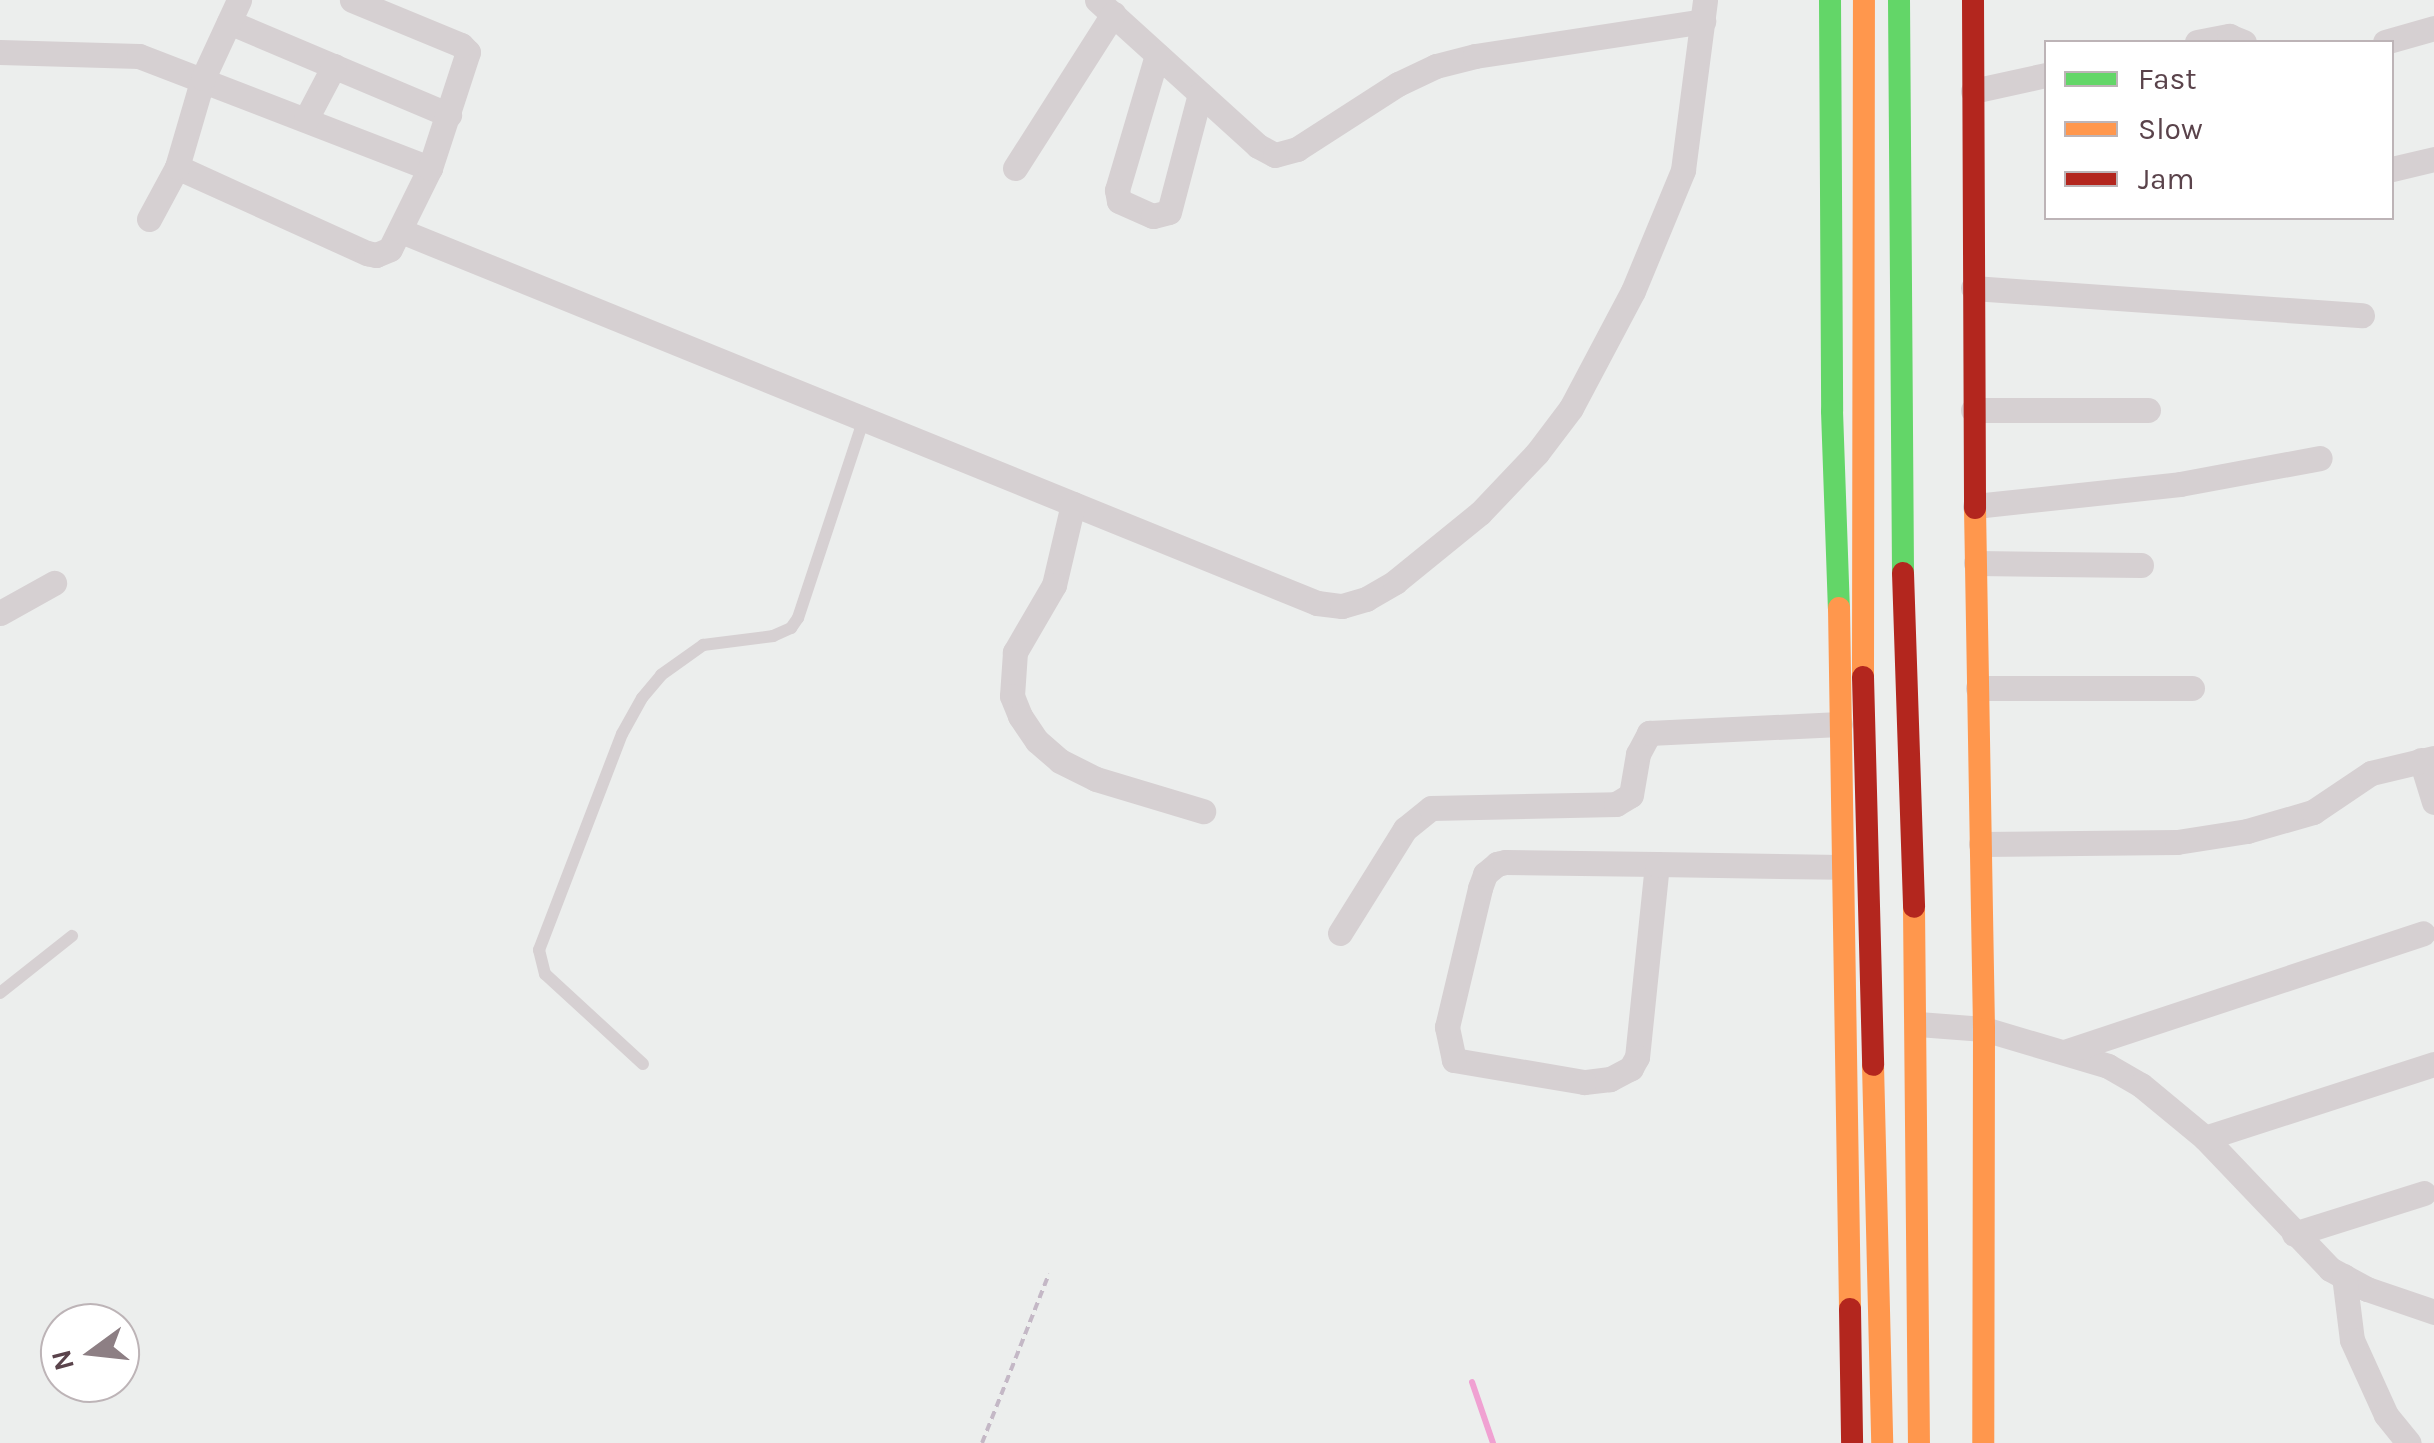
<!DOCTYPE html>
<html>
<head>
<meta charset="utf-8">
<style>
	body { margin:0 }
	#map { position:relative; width:2434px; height:1443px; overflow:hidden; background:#eceeed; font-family:Karla,sans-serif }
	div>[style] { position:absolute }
	.stream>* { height:6px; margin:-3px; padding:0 3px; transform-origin:3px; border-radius:3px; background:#f0a1d2 }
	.path>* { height:4px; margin-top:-2px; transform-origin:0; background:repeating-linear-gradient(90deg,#c4b8c6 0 8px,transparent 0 13px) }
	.lane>* { height:12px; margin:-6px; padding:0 6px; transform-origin:6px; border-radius:6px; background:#d6d0d2 }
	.street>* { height:25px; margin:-12.5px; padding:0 12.5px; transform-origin:12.5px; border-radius:12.5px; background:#d6d0d2 }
	.fast>* { height:22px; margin:-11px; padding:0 11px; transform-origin:11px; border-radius:11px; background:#63d668 }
	.slow>* { height:22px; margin:-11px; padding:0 11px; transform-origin:11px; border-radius:11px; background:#ff974d }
	.jam>* { height:22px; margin:-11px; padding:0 11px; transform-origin:11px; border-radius:11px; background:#b3261e }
	span { translate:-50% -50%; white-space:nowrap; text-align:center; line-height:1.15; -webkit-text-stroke:8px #fff; paint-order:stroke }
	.legend { position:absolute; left:2044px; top:40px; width:350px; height:180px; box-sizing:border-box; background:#fff; border:2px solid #bdb4b7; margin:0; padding:12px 18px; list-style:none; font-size:30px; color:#5a434b }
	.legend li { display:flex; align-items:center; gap:20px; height:50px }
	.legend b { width:50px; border:2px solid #bdb4b7 }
	.north { position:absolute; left:40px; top:1303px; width:100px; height:100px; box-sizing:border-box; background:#fff; border:2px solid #bdb4b7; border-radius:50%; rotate:255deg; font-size:28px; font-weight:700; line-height:40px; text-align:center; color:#5a434b }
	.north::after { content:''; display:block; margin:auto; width:35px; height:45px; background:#8d7f84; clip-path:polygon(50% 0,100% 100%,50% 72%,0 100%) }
</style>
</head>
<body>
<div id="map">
	<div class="stream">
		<div style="left:1472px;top:1382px;width:65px;rotate:71deg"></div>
	</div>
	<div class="path">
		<div style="left:982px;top:1443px;width:182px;rotate:-68.4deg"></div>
	</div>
	<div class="lane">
		<div style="left:0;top:993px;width:92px;rotate:-38.4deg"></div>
		<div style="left:643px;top:1064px;width:133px;rotate:-137.4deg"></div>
		<div style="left:545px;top:974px;width:25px;rotate:-104deg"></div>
		<div style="left:539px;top:950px;width:231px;rotate:-69deg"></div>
		<div style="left:622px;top:734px;width:41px;rotate:-60.9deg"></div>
		<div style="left:642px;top:698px;width:30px;rotate:-50deg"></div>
		<div style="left:661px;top:675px;width:52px;rotate:-35.5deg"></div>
		<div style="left:703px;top:645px;width:71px;rotate:-7.3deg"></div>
		<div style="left:773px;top:636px;width:20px;rotate:-24deg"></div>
		<div style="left:791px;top:628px;width:12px;rotate:-55deg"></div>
		<div style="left:798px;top:618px;width:210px;rotate:-71.7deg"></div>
	</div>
	<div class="street">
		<div style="left:1097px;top:0;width:217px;rotate:42.2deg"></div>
		<div style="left:1258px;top:146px;width:19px;rotate:28deg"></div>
		<div style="left:1275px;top:155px;width:23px;rotate:-15deg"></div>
		<div style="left:1297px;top:149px;width:120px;rotate:-32.8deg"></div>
		<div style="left:1398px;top:84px;width:42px;rotate:-25.3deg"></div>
		<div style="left:1436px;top:66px;width:40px;rotate:-14.4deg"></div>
		<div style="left:1475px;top:56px;width:231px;rotate:-8.7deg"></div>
		<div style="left:229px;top:22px;width:239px;rotate:22.9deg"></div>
		<div style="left:2197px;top:42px;width:33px;rotate:-11deg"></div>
		<div style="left:2229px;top:36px;width:16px;rotate:22deg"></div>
		<div style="left:2385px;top:42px;width:51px;rotate:-15.9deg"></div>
		<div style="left:0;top:52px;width:139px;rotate:1.6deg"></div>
		<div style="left:139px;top:56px;width:312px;rotate:21.1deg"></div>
		<div style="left:1157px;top:55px;width:141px;rotate:106.5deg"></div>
		<div style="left:1117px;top:190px;width:11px;rotate:80deg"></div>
		<div style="left:1119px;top:201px;width:37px;rotate:24deg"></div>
		<div style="left:1153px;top:216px;width:16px;rotate:-14deg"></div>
		<div style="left:1169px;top:212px;width:122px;rotate:-75.3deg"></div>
		<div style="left:1973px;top:91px;width:75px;rotate:-12.4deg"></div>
		<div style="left:306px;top:119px;width:60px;rotate:-62.2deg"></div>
		<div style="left:177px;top:167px;width:209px;rotate:24.4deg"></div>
		<div style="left:367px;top:253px;width:9px;rotate:13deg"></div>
		<div style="left:376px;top:255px;width:15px;rotate:-23deg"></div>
		<div style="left:390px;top:249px;width:90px;rotate:-63.7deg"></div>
		<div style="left:430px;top:168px;width:122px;rotate:-71.9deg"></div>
		<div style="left:468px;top:52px;width:10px;rotate:-135deg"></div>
		<div style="left:461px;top:45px;width:118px;rotate:-157.6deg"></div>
		<div style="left:1015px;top:168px;width:183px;rotate:-57.5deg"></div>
		<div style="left:2392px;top:169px;width:43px;rotate:-13.4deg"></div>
		<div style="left:149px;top:219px;width:59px;rotate:-61.7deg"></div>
		<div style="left:177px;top:167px;width:93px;rotate:-73.7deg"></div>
		<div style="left:203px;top:78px;width:86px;rotate:-65.2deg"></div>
		<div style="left:401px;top:231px;width:989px;rotate:22.1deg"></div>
		<div style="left:1317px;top:603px;width:25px;rotate:7deg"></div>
		<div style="left:1342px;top:606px;width:25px;rotate:-16deg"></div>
		<div style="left:1366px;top:599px;width:34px;rotate:-30deg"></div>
		<div style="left:1395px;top:582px;width:109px;rotate:-39.1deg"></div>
		<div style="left:1480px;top:513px;width:83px;rotate:-46.5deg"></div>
		<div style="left:1537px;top:453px;width:56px;rotate:-52.9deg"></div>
		<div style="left:1571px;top:408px;width:132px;rotate:-62.1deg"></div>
		<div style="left:1633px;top:291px;width:131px;rotate:-67.5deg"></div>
		<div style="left:1683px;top:170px;width:171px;rotate:-82.6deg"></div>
		<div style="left:1973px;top:288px;width:390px;rotate:4deg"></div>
		<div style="left:1973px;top:410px;width:175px"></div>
		<div style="left:1073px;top:504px;width:83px;rotate:103.2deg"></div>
		<div style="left:1054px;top:585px;width:78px;rotate:120.2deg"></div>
		<div style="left:1015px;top:652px;width:44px;rotate:93.9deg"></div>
		<div style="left:1012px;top:696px;width:22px;rotate:68deg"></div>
		<div style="left:1020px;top:716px;width:30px;rotate:56deg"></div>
		<div style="left:1037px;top:741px;width:30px;rotate:41deg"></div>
		<div style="left:1060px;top:761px;width:40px;rotate:26.6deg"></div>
		<div style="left:1096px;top:779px;width:112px;rotate:16.7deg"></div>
		<div style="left:1975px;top:506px;width:206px;rotate:-6.1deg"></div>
		<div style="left:2180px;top:484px;width:142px;rotate:-10.5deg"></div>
		<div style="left:1976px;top:563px;width:165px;rotate:0.7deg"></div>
		<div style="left:0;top:613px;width:62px;rotate:-29.1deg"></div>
		<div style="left:1978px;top:688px;width:214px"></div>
		<div style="left:2421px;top:760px;width:44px;rotate:72.8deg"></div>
		<div style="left:1981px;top:844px;width:196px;rotate:-0.6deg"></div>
		<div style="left:2177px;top:842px;width:71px;rotate:-8.9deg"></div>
		<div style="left:2247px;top:831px;width:69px;rotate:-16.1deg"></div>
		<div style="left:2313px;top:812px;width:70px;rotate:-33.9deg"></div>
		<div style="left:2371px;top:773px;width:65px;rotate:-13.4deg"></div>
		<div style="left:1657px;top:864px;width:194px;rotate:95.9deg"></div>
		<div style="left:1637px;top:1057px;width:13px;rotate:119deg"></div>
		<div style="left:1631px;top:1068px;width:24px;rotate:152deg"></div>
		<div style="left:1610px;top:1079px;width:26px;rotate:173deg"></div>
		<div style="left:1584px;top:1082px;width:132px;rotate:-170.4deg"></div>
		<div style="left:1454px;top:1060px;width:34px;rotate:-102deg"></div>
		<div style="left:1447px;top:1027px;width:143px;rotate:-76.6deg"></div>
		<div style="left:1480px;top:888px;width:15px;rotate:-70deg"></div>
		<div style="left:1485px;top:874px;width:16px;rotate:-40deg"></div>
		<div style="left:1497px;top:864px;width:8px;rotate:-14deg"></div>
		<div style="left:1505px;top:862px;width:152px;rotate:0.8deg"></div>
		<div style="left:1657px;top:864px;width:183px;rotate:0.9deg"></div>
		<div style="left:1340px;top:933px;width:123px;rotate:-58deg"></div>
		<div style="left:1405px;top:829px;width:33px;rotate:-39deg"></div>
		<div style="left:1431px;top:808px;width:185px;rotate:-1.2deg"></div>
		<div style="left:1616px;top:804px;width:17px;rotate:-31deg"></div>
		<div style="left:1631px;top:795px;width:42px;rotate:-80.3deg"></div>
		<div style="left:1638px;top:754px;width:24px;rotate:-62deg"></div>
		<div style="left:1649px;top:733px;width:191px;rotate:-2.7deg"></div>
		<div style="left:1918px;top:1024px;width:66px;rotate:4.3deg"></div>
		<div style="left:1984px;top:1029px;width:129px;rotate:16.6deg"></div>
		<div style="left:2108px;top:1066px;width:38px;rotate:30deg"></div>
		<div style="left:2141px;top:1085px;width:83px;rotate:39.6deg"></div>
		<div style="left:2205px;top:1138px;width:181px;rotate:46.3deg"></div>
		<div style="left:2330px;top:1269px;width:42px;rotate:28.4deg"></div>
		<div style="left:2367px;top:1289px;width:71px;rotate:18.9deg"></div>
		<div style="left:2064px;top:1052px;width:378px;rotate:-18.3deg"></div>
		<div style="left:2205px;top:1138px;width:241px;rotate:-17.9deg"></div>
		<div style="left:2294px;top:1234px;width:136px;rotate:-17.5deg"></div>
		<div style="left:2344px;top:1276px;width:64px;rotate:82.9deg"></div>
		<div style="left:2352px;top:1340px;width:82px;rotate:65.6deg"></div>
		<div style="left:2386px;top:1415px;width:36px;rotate:51deg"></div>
	</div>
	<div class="fast">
		<div style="left:1830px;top:0;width:411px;rotate:89.7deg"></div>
		<div style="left:1832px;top:411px;width:197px;rotate:88deg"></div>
		<div style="left:1899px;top:0;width:573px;rotate:89.6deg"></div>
	</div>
	<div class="slow">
		<div style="left:1975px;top:508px;width:521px;rotate:89.01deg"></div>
		<div style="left:1984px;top:1029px;width:414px;rotate:90.1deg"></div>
		<div style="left:1839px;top:608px;width:701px;rotate:89.1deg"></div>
		<div style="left:1863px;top:677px;width:677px;rotate:-89.92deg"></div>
		<div style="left:1914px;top:907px;width:536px;rotate:89.47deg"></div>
		<div style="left:1873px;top:1065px;width:378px;rotate:88.6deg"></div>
	</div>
	<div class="jam">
		<div style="left:1973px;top:0;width:508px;rotate:89.77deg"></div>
		<div style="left:1903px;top:573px;width:334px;rotate:88.1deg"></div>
		<div style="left:1863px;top:677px;width:388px;rotate:88.5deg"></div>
		<div style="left:1850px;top:1309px;width:134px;rotate:89.1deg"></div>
	</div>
	<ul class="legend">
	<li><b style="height:12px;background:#63d668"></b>Fast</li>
	<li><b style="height:12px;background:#ff974d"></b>Slow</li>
	<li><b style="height:12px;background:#b3261e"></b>Jam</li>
	</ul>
	<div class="north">N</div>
</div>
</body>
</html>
